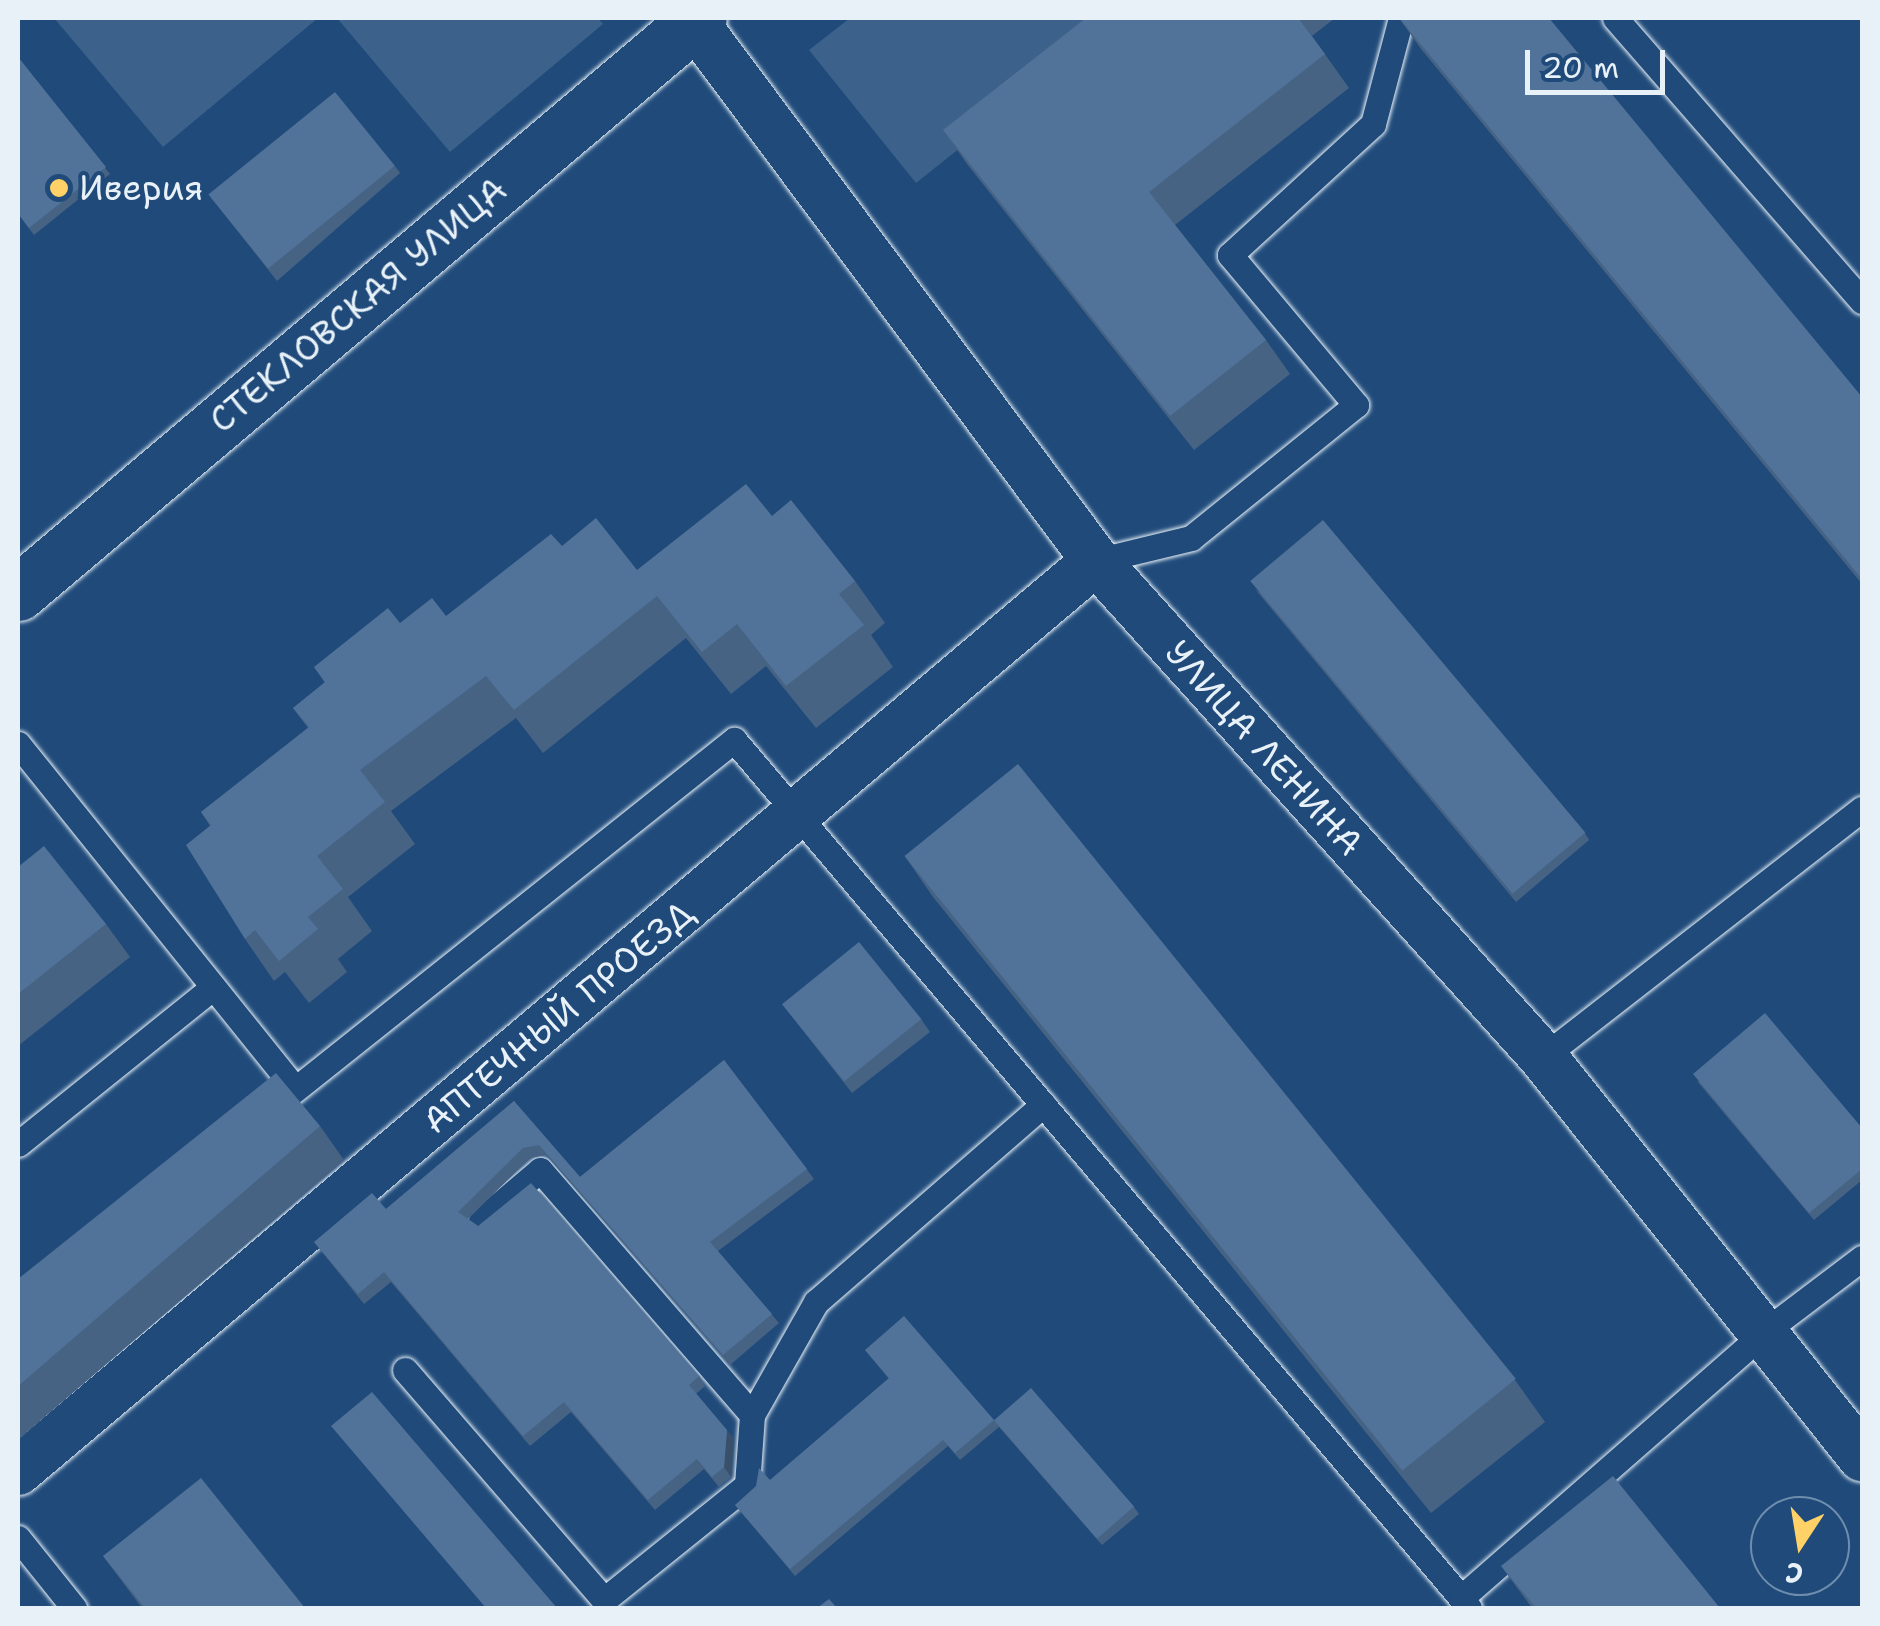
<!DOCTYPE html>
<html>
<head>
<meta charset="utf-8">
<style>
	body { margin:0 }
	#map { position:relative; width:1880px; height:1626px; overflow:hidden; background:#1f4a7a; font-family:"Shantell Sans",sans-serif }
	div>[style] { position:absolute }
	.green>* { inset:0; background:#3c628c }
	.roads { filter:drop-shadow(0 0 2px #e8f1f8) drop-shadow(0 0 2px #e8f1f8) }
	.service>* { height:25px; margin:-12.5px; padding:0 12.5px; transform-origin:12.5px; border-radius:12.5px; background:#1f4a7a }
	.minor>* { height:48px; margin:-24px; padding:0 24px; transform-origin:24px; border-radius:24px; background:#1f4a7a }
	.tertiary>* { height:55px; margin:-27.5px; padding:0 27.5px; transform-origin:27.5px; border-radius:27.5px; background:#1f4a7a }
	.wall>* { inset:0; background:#466384 }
	.shaded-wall>* { inset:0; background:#39506b }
	.building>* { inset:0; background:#517399; transform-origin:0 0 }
	.dots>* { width:28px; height:28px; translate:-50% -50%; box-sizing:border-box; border:5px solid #1f4a7a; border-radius:50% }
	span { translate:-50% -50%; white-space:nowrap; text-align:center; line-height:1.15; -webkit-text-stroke:8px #1f4a7a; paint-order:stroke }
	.poi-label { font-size:35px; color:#e8f1f8 }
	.left { translate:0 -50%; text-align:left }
	.street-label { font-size:35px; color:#e8f1f8 }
	.frame { position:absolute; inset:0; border:20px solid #e8f1f8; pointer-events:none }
	.north { position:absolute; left:1750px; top:1496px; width:100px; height:100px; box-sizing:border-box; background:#1f4a7a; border:2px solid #6f8dac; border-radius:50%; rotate:192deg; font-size:28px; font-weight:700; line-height:40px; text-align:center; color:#e8f1f8 }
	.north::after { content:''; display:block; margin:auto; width:35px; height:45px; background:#ffd166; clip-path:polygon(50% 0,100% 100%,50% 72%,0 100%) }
	.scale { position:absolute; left:1525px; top:50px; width:140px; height:45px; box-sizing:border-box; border:5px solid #e8f1f8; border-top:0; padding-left:12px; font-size:30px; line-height:35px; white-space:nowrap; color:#e8f1f8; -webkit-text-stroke:8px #1f4a7a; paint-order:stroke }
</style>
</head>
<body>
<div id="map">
	<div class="green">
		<div style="clip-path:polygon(54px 18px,318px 18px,163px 147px)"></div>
		<div style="clip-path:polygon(337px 18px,598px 18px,603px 24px,450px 152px)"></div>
		<div style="clip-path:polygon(850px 18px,1123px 18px,916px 183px,809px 50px)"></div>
	</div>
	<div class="roads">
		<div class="service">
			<div style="left:1615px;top:18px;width:376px;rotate:48.9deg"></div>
			<div style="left:1096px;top:561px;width:98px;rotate:-13.6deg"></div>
			<div style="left:1191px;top:538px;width:212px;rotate:-38.9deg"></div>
			<div style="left:1356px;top:405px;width:196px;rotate:-130deg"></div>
			<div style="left:1230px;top:255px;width:194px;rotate:-42.5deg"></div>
			<div style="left:1373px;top:124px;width:110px;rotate:-75.2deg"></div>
			<div style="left:18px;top:744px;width:442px;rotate:51.2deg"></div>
			<div style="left:1543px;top:1057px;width:404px;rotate:-37.9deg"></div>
			<div style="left:268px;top:1111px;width:596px;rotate:-38.52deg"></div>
			<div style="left:734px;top:740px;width:1125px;rotate:49.72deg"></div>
			<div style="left:18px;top:1144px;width:249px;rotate:-38.8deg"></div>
			<div style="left:481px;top:1220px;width:77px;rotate:-40.3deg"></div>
			<div style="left:540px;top:1170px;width:324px;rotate:49.1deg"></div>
			<div style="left:405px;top:1370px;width:304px;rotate:49.1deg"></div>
			<div style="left:604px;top:1600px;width:184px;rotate:-38.8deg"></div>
			<div style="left:747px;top:1485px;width:70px;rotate:-85.9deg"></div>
			<div style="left:752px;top:1415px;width:130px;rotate:-60.5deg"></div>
			<div style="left:816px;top:1302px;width:301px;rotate:-41deg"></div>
			<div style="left:18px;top:1538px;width:90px;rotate:51.3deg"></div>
			<div style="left:1469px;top:1608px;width:13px;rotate:-129deg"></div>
			<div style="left:1461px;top:1598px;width:408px;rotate:-41.2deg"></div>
			<div style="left:1768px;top:1329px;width:118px;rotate:-37.1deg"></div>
		</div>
		<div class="minor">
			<div style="left:691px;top:18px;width:677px;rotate:53.28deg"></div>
			<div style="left:1096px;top:561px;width:668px;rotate:47.97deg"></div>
			<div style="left:1543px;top:1057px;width:512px;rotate:51.43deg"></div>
			<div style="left:18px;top:1471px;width:1411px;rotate:-40.17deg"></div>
		</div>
		<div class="tertiary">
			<div style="left:18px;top:593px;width:891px;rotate:-40.18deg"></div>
		</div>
	</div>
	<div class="wall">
		<div style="clip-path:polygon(1086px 18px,1335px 18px,1312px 36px,1349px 88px,1175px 225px,1266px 340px,1290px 374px,1194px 450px,967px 164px,943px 130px)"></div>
		<div style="clip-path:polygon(1399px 18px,1862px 397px,1862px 584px,1421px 49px)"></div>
		<div style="clip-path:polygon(18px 57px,110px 174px,34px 235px,18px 214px)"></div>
		<div style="clip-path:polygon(395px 166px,400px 173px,277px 281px,218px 206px)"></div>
		<div style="clip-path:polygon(772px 516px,855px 581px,885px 623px,871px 635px,893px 667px,816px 728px,766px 666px,731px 694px,686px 638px,543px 753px,516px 718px,391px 811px,415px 844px,348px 897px,372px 931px,338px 959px,347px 972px,309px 1003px,285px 972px,274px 981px,245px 939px,210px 826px,201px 812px,308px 728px,293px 708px,325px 683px,314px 667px,400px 623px,446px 616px,562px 546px,637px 570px)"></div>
		<div style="clip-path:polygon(1255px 589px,1585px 833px,1589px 840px,1516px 902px)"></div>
		<div style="clip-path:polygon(904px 855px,1515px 1380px,1545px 1422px,1431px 1513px,933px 897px)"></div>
		<div style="clip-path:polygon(18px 867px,106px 924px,130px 957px,18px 1046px)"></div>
		<div style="clip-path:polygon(782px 1004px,921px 1019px,930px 1032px,852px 1093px)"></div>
		<div style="clip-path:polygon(724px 1060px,814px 1179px,718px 1251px,779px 1323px,730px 1365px,546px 1155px,530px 1158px,468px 1219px,699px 1376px,705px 1386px,696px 1394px,734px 1439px,731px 1477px,719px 1487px,704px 1469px,655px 1510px,571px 1412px,530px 1446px,391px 1282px,364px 1304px,314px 1242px,386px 1209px,514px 1101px,580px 1177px)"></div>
		<div style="clip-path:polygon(1697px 1081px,1862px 1128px,1862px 1180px,1814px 1220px)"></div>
		<div style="clip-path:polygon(320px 1126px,344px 1160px,18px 1440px,18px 1279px)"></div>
		<div style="clip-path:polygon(865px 1350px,994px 1420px,1134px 1507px,1139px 1514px,1102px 1545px,999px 1427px,960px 1460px,948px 1446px,795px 1576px,735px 1505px,770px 1480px,889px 1379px)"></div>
		<div style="clip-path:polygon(103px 1556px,305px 1608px,142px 1608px)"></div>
		<div style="clip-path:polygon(1501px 1566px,1720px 1608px,1532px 1608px)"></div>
	</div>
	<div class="shaded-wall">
		<div style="clip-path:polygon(727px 1430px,734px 1439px,731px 1477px,724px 1467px)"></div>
	</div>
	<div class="building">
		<div style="clip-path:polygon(1086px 18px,1298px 18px,1325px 54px,1149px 192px,1266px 340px,1170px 416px,943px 130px)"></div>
		<div style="clip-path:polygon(1399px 18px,1549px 18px,1862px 397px,1862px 579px)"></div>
		<div style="clip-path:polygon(18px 57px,106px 167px,29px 228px,18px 213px)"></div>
		<div style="left:335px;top:92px;width:95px;height:163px;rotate:51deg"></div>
		<div style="clip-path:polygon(746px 484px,772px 516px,791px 500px,855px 581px,839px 594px,864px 625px,786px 686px,737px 624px,702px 652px,657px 596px,514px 710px,486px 676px,360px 770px,385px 802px,317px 856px,343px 889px,308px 917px,318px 929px,279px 961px,255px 930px,245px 939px,186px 845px,211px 825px,201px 812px,309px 727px,293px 708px,325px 682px,314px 667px,388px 608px,400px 623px,432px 598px,446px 616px,551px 534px,562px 546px,596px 518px,637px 570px)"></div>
		<div style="left:1323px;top:520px;width:408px;height:95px;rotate:50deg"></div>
		<div style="left:1018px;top:764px;width:791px;height:146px;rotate:51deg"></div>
		<div style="clip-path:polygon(44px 846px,106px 924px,18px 994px,18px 867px)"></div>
		<div style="left:859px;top:942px;width:99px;height:99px;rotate:51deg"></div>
		<div style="clip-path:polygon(1765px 1013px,1862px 1128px,1862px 1169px,1809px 1213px,1693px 1074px)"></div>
		<div style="clip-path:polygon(724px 1060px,807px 1169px,710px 1242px,772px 1314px,723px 1355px,539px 1145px,523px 1148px,458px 1212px,478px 1226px,531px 1183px,699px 1376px,689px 1385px,727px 1430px,724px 1467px,712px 1477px,697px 1459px,648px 1500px,564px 1402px,523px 1436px,384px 1272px,358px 1294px,314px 1242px,372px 1193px,386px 1209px,514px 1101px,580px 1177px)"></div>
		<div style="clip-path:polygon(276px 1073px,320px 1126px,18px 1386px,18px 1279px)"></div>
		<div style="clip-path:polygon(904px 1316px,994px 1420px,955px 1453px,943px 1440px,790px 1569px,735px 1505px,756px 1486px,759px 1468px,770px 1480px,889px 1378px,865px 1350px)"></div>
		<div style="left:1031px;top:1388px;width:157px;height:49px;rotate:49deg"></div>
		<div style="clip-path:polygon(372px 1392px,557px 1608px,486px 1608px,331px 1426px)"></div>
		<div style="clip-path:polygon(1613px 1476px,1720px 1608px,1536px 1608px,1501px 1566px)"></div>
		<div style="clip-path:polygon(201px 1478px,305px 1608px,145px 1608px,103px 1556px)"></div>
		<div style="clip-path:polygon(829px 1599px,837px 1608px,817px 1608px)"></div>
	</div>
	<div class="dots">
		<div style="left:59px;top:188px;background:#ffd166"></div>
	</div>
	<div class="poi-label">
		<span class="left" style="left:79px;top:188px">Иверия</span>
	</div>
	<div class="street-label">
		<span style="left:358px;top:305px;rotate:-40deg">СТЕКЛОВСКАЯ УЛИЦА</span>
		<span style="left:1264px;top:748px;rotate:48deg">УЛИЦА ЛЕНИНА</span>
		<span style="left:558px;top:1017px;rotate:-40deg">АПТЕЧНЫЙ ПРОЕЗД</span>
	</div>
	<div class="frame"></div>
	<div class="north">С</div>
	<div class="scale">20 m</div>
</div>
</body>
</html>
